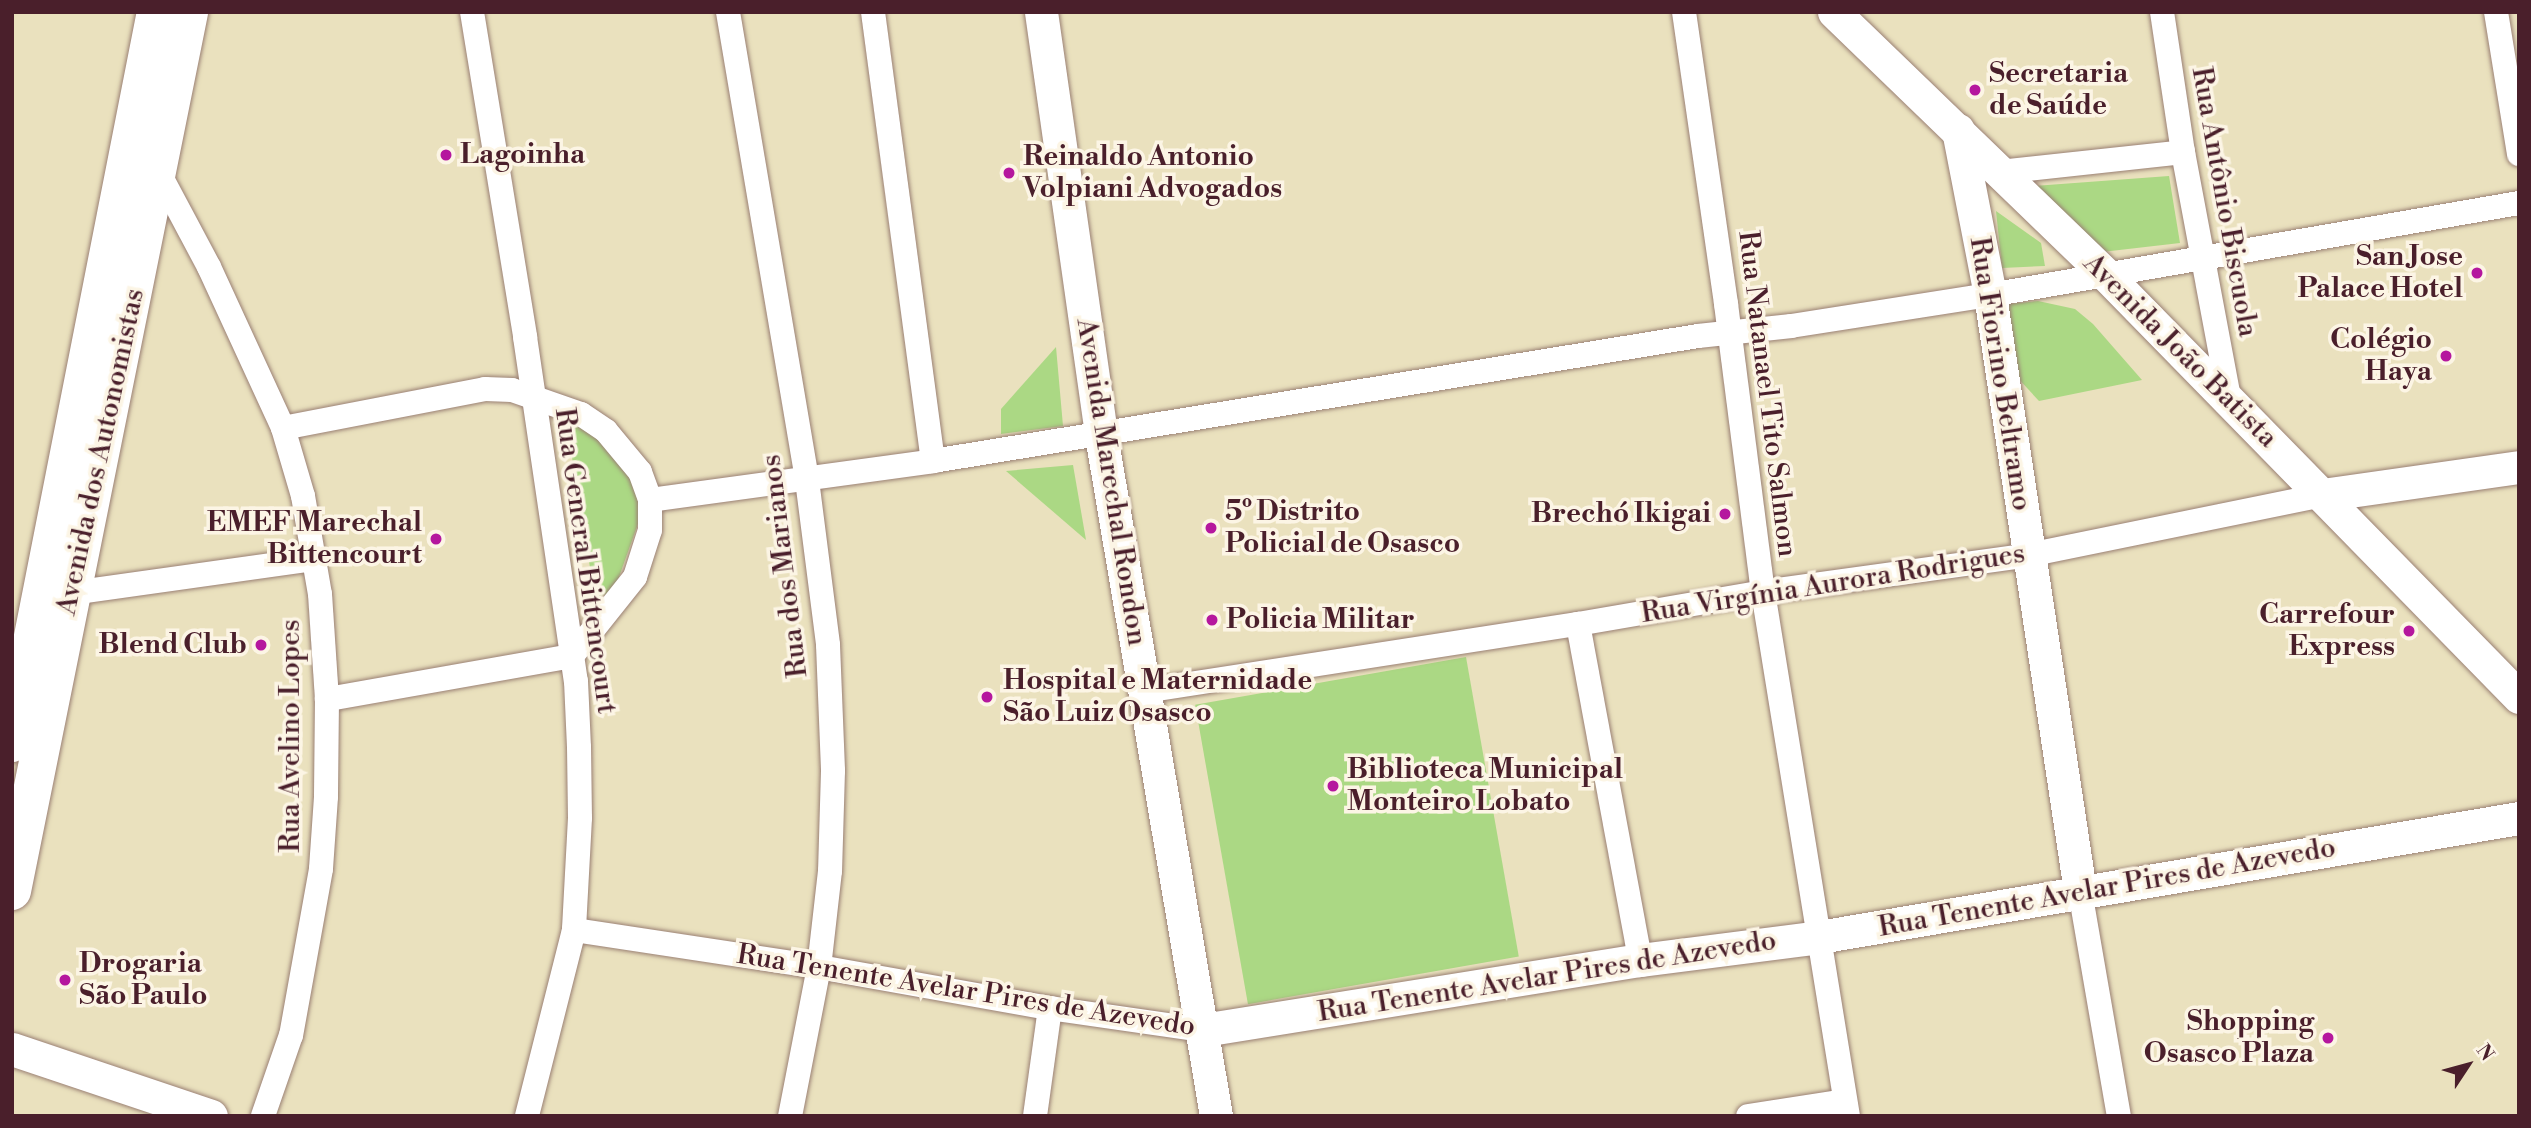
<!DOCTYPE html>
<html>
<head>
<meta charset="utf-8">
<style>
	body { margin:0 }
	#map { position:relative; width:2531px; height:1128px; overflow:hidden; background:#eae1be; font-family:"Libre Bodoni",serif }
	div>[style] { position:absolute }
	.green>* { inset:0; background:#abd884; transform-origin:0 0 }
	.roads { filter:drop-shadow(0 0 2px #9a8074) drop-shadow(0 0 2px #9a8074) }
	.street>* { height:24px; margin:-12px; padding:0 12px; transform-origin:12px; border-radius:12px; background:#fff }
	.secondary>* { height:33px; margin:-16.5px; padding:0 16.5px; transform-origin:16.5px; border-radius:16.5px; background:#fff }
	.primary>* { height:38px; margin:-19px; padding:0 19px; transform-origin:19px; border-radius:19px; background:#fff }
	.dots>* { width:19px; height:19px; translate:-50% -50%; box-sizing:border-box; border:4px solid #fcf5e5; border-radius:50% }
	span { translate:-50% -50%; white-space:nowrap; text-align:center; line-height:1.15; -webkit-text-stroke:7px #fcf5e5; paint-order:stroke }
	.poi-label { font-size:28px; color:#4a1f2b; font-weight:700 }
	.left { translate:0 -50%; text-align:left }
	.right { translate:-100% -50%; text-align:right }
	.street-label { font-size:28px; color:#4a1f2b }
	.frame { position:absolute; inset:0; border:14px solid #4a1f2b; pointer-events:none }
	.north { position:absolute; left:2433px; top:1030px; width:70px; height:70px; -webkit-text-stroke:5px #fcf5e5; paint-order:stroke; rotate:54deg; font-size:19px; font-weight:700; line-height:28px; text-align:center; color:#4a1f2b }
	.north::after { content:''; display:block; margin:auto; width:24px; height:32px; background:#4a1f2b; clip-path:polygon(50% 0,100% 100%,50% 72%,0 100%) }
</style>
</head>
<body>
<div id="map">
	<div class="green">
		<div style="clip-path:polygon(2169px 176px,2180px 243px,2102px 252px,2034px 186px)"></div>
		<div style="clip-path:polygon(1996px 211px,2041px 243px,2045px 266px,2002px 268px)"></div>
		<div style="clip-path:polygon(2038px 301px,2075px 309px,2093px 324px,2142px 380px,2039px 401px,2016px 376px,2007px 304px)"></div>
		<div style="clip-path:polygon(1056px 347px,1063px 426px,1001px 434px,1001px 409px)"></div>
		<div style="clip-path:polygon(566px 421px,605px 438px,625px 457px,640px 504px,640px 518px,614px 591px,595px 598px)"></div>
		<div style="clip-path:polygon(1073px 465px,1086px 540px,1006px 471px)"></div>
		<div style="left:1466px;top:657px;width:304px;height:275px;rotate:80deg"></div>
	</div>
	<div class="roads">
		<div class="street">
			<div style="left:472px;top:12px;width:329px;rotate:80.7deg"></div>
			<div style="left:525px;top:337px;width:348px;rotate:81.6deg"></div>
			<div style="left:576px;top:681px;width:66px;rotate:87.4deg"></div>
			<div style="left:579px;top:747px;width:71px;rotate:89.2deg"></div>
			<div style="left:580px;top:818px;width:112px;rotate:93.1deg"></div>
			<div style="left:574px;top:930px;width:192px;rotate:104.2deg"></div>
			<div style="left:728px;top:12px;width:475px;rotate:80.4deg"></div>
			<div style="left:807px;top:480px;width:166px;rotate:82.7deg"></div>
			<div style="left:828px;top:645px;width:126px;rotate:87.7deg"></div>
			<div style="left:833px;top:771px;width:100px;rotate:91.7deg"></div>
			<div style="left:830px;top:871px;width:97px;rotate:96.5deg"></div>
			<div style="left:819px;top:967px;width:152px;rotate:101deg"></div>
			<div style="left:873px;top:12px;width:453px;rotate:82.4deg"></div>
			<div style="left:1684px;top:12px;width:295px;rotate:81.8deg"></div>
			<div style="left:1726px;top:304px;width:290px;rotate:82.7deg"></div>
			<div style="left:1763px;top:592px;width:531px;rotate:80.79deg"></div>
			<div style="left:2162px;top:12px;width:142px;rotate:81.5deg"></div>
			<div style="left:2183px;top:152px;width:254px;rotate:79.4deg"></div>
			<div style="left:2496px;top:12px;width:144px;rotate:80.8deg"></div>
			<div style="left:2000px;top:172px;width:184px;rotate:-6.2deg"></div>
			<div style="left:159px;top:173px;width:106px;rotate:62deg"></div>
			<div style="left:209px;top:267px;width:177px;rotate:65.3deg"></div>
			<div style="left:283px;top:428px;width:71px;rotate:73.6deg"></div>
			<div style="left:303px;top:496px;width:99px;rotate:80.2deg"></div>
			<div style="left:320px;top:594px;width:105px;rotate:86.2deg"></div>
			<div style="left:327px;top:699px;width:98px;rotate:90.6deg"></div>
			<div style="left:326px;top:797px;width:72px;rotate:94deg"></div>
			<div style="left:321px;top:869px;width:169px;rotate:100.2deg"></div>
			<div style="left:291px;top:1035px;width:86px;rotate:109.1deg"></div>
			<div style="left:283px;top:428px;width:206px;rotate:-10.9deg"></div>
			<div style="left:485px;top:389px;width:27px;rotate:2deg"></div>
			<div style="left:512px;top:390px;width:73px;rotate:19.2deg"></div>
			<div style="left:581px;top:414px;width:30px;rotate:34deg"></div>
			<div style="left:606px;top:431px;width:53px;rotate:50.3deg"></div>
			<div style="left:640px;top:472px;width:30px;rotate:70deg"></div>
			<div style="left:650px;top:500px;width:30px;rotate:90deg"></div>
			<div style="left:650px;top:530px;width:49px;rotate:107.7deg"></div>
			<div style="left:635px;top:577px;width:101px;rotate:128.6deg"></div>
			<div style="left:572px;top:656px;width:249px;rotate:170deg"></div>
			<div style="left:650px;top:500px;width:286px;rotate:-7.8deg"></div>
			<div style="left:933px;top:461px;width:775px;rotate:-9.28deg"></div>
			<div style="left:1698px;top:336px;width:94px;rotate:-6.1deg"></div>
			<div style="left:1791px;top:326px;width:201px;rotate:-8.9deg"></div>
			<div style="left:1990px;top:295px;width:537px;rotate:-9.87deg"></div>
			<div style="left:72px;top:593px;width:244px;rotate:-8deg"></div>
			<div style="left:1578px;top:624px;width:342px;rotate:79.5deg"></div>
			<div style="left:1144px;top:691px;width:439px;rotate:-8.8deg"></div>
			<div style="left:1578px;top:624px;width:188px;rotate:-9.8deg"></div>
			<div style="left:1763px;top:592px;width:268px;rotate:-7.9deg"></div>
			<div style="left:2028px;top:555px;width:300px;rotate:-11.5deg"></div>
			<div style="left:2080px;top:891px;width:228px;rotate:80.2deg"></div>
			<div style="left:574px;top:930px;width:248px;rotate:8.6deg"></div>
			<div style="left:819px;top:967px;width:235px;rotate:10.1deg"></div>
			<div style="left:1050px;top:1008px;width:155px;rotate:8.2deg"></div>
			<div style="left:1035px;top:1116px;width:109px;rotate:-82.1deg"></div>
			<div style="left:1748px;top:1116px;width:98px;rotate:-8.8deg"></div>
		</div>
		<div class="secondary">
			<div style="left:1041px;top:12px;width:427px;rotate:81.9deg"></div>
			<div style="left:1101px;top:435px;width:691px;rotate:80.41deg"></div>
			<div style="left:1834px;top:12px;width:377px;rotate:44deg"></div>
			<div style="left:2105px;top:274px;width:592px;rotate:45.62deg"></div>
			<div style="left:1958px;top:130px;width:168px;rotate:79deg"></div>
			<div style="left:1990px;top:295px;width:603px;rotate:81.41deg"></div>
			<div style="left:2322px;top:495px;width:199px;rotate:-8.1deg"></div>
			<div style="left:1203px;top:1030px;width:443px;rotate:-9.1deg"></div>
			<div style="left:1640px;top:960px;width:180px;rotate:-7.3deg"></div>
			<div style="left:1819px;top:937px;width:710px;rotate:-9.65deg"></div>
			<div style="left:12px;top:1049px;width:210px;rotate:18.6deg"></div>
		</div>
		<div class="primary">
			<div style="left:12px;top:743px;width:745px;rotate:-78.86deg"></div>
			<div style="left:12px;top:891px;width:897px;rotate:-78.61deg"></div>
		</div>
	</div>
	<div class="dots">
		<div style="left:1975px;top:90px;background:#b5179e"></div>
		<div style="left:446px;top:155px;background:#b5179e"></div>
		<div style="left:1009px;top:173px;background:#b5179e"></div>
		<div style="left:2477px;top:273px;background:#b5179e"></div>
		<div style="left:2446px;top:356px;background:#b5179e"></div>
		<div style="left:1725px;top:514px;background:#b5179e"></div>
		<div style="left:1211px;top:528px;background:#b5179e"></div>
		<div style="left:436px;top:539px;background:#b5179e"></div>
		<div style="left:1212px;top:620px;background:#b5179e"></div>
		<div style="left:2409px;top:631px;background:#b5179e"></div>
		<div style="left:261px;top:645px;background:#b5179e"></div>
		<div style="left:987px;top:697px;background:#b5179e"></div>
		<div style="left:1333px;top:786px;background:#b5179e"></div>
		<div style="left:65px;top:980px;background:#b5179e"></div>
		<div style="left:2328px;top:1038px;background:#b5179e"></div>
	</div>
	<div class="poi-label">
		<span class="left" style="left:1989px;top:90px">Secretaria<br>de Saúde</span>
		<span class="left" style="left:460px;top:155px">Lagoinha</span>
		<span class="left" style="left:1023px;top:173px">Reinaldo Antonio<br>Volpiani Advogados</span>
		<span class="right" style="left:2463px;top:273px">San Jose<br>Palace Hotel</span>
		<span class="right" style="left:2432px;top:356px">Colégio<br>Haya</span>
		<span class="left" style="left:1225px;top:528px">5º Distrito<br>Policial de Osasco</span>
		<span class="right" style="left:1711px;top:514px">Brechó Ikigai</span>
		<span class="right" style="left:422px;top:539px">EMEF Marechal<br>Bittencourt</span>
		<span class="right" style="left:2395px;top:631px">Carrefour<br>Express</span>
		<span class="left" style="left:1226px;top:620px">Policia Militar</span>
		<span class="right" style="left:247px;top:645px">Blend Club</span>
		<span class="left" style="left:1003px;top:697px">Hospital e Maternidade<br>São Luiz Osasco</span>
		<span class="left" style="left:1347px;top:786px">Biblioteca Municipal<br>Monteiro Lobato</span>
		<span class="left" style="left:79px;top:980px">Drogaria<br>São Paulo</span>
		<span class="right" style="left:2314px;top:1038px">Shopping<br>Osasco Plaza</span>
	</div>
	<div class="street-label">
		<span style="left:2224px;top:202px;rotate:80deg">Rua Antônio Biscuola</span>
		<span style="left:2180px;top:351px;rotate:45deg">Avenida João Batista</span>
		<span style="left:2000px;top:374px;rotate:81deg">Rua Fiorino Beltramo</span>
		<span style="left:1767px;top:394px;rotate:83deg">Rua Natanael Tito Salmon</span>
		<span style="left:101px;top:452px;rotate:-78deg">Avenida dos Autonomistas</span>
		<span style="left:1111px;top:482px;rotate:81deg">Avenida Marechal Rondon</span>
		<span style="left:585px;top:561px;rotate:82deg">Rua General Bittencourt</span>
		<span style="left:785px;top:566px;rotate:-97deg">Rua dos Marianos</span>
		<span style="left:1833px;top:584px;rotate:-9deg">Rua Virgínia Aurora Rodrigues</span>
		<span style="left:291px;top:736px;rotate:-90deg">Rua Avelino Lopes</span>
		<span style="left:2107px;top:888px;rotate:-10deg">Rua Tenente Avelar Pires de Azevedo</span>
		<span style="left:1547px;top:977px;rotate:-9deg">Rua Tenente Avelar Pires de Azevedo</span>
		<span style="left:966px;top:991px;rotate:9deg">Rua Tenente Avelar Pires de Azevedo</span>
	</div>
	<div class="frame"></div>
	<div class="north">N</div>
</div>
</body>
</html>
